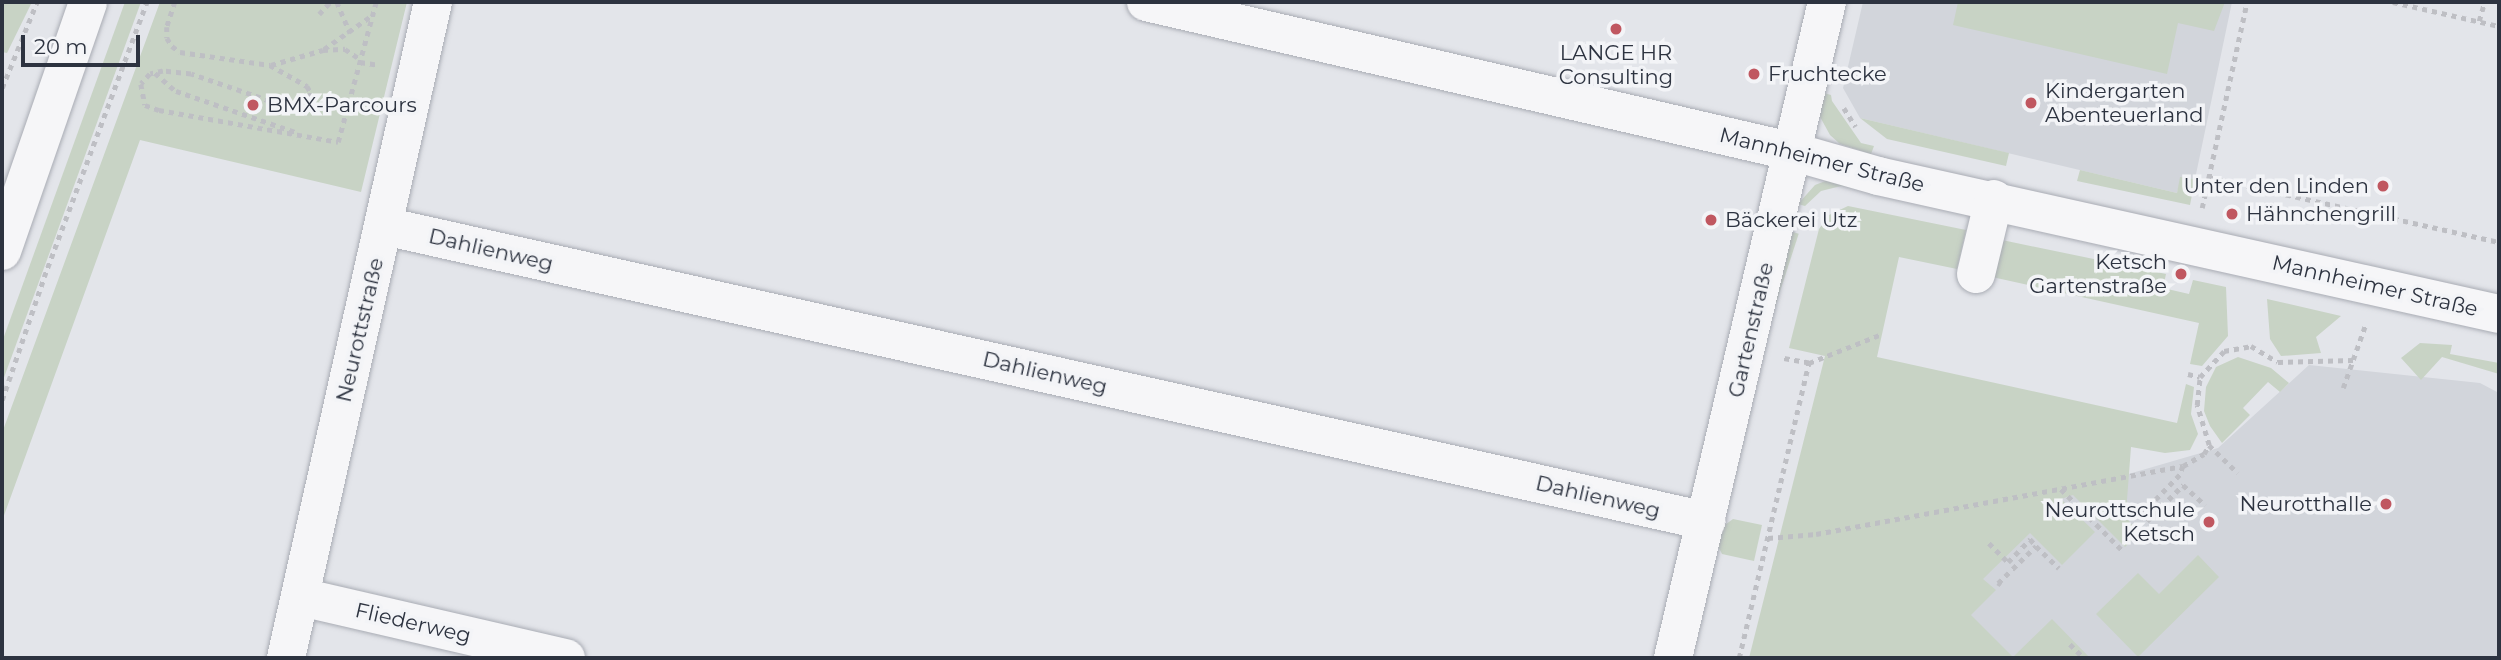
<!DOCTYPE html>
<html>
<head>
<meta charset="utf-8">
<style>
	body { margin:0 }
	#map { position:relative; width:2501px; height:660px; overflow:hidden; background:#e3e5ea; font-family:Montserrat,sans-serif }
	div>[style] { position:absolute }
	.built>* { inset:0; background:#d2d5db }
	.green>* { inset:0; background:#c8d3c5; transform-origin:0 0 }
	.path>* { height:4.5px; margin-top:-2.25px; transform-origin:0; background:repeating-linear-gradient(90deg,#bebfc4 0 5px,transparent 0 10px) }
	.roads { filter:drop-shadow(0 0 2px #a9acb4) drop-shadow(0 0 2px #a9acb4) }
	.minor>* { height:38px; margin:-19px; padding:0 19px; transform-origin:19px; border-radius:19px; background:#f6f6f8 }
	.dots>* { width:19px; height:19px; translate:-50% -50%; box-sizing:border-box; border:4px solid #f3f4f7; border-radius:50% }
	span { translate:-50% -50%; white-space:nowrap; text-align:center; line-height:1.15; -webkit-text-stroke:7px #f3f4f7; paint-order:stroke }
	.poi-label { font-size:21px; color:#2d3340 }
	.left { translate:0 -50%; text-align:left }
	.right { translate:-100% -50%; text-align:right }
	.street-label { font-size:21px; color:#2d3340 }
	.frame { position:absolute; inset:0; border:4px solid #2d3340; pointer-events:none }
	.scale { position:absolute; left:21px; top:35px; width:119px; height:32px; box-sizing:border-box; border:4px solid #2d3340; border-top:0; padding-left:9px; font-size:21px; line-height:24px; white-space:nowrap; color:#2d3340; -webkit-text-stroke:5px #f3f4f7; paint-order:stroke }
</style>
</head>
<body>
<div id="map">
	<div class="built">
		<div style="clip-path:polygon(1863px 2px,2232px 2px,2195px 179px,2181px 178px,2177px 193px,1860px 118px,1843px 88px)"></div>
		<div style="clip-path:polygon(2309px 365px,2480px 383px,2499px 393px,2499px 658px,1749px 658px,2046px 498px,2218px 448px)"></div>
	</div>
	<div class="green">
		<div style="clip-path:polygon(2px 2px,32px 2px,7px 53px,2px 52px)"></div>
		<div style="clip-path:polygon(125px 2px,141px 2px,2px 383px,2px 342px)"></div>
		<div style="clip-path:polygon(160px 2px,407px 2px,361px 192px,140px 140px,2px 521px,2px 433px)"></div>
		<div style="clip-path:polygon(1958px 2px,2225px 2px,2214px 31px,2178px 23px,2167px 74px,1953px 25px)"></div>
		<div style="clip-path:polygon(1824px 93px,1831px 95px,1832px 101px,1861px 143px,1874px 146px,1871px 154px,1840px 144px,1830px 135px,1819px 115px)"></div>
		<div style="clip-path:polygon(1860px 118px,2009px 153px,2006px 166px,1887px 139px)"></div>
		<div style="clip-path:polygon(2080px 170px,2177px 193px,2180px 177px,2195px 179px,2190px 205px,2077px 181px)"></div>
		<div style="clip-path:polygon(1828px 180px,1860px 188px,1841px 186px,1821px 191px,1805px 206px,1798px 204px,1815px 185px)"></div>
		<div style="clip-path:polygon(1848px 206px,1966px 230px,1957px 269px,1899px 257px,1877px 357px,2177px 423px,2186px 384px,2194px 387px,2191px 414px,2198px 434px,2190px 450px,2165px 453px,2131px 447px,2126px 513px,2130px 523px,2140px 532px,2125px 547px,2073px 495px,2061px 499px,2095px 532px,2062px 565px,2030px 533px,1983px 579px,1996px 590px,1971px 615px,2013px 657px,2052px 619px,2090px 658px,1749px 658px,1825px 356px,1789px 348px,1819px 229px,1829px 215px)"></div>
		<div style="left:1793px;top:232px;width:6px;height:122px;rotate:18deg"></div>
		<div style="clip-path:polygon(2002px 240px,2166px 274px,2163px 288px,2189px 294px,2193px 280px,2226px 287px,2228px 336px,2202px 366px,2190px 364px,2199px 323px,1992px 277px)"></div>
		<div style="clip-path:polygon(2267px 299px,2341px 316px,2316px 337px,2321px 353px,2281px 356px,2270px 339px)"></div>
		<div style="clip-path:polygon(2420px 343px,2452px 345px,2450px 354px,2499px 363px,2499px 374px,2442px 357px,2421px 380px,2401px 358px)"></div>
		<div style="clip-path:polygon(2238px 357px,2271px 368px,2289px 383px,2280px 392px,2268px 382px,2243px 408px,2250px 415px,2222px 443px,2210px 426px,2204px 411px,2206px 387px,2216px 367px)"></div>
		<div style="clip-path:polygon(1733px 519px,1762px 525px,1754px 561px,1722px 554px,1717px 544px,1718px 530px)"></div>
		<div style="clip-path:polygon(2198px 555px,2219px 577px,2138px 657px,2096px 614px,2138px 573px,2159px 594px)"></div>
	</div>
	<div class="path">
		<div style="left:175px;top:2px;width:26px;rotate:108deg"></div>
		<div style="left:167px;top:27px;width:11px;rotate:90deg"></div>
		<div style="left:167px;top:38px;width:9px;rotate:58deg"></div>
		<div style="left:172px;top:46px;width:10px;rotate:37deg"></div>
		<div style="left:180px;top:52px;width:91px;rotate:8.2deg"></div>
		<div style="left:270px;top:65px;width:43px;rotate:29.6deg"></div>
		<div style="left:307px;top:86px;width:8px;rotate:60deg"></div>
		<div style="left:311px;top:93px;width:7px;rotate:106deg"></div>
		<div style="left:309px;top:100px;width:16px;rotate:135deg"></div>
		<div style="left:298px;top:111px;width:113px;rotate:-160.9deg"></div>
		<div style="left:191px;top:74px;width:28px;rotate:-174deg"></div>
		<div style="left:163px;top:71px;width:13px;rotate:167deg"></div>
		<div style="left:150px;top:74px;width:13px;rotate:132deg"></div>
		<div style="left:141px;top:84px;width:21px;rotate:79deg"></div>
		<div style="left:145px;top:105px;width:15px;rotate:20deg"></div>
		<div style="left:159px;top:110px;width:182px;rotate:10.1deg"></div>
		<div style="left:338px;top:142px;width:145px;rotate:-74.8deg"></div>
		<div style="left:337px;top:2px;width:34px;rotate:67deg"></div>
		<div style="left:2393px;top:2px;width:109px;rotate:12.8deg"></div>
		<div style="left:319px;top:14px;width:16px;rotate:-47deg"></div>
		<div style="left:2479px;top:21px;width:19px;rotate:-74deg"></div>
		<div style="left:324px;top:49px;width:57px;rotate:-35.1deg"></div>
		<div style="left:360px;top:62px;width:18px;rotate:9deg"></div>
		<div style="left:271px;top:65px;width:54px;rotate:-16.1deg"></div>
		<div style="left:323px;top:50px;width:22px;rotate:-3deg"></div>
		<div style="left:345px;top:49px;width:18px;rotate:34deg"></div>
		<div style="left:155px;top:73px;width:28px;rotate:41deg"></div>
		<div style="left:176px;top:91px;width:129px;rotate:19deg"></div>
		<div style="left:2px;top:88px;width:93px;rotate:-67.9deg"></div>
		<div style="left:1844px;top:108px;width:22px;rotate:58deg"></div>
		<div style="left:2208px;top:177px;width:298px;rotate:12.6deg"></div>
		<div style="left:2202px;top:208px;width:211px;rotate:-77.7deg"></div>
		<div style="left:1809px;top:363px;width:79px;rotate:-21.7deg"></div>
		<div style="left:2188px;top:374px;width:12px;rotate:14deg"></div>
		<div style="left:2343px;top:388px;width:69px;rotate:-70.5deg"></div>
		<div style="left:2px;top:400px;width:130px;rotate:-71.1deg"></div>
		<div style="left:44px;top:277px;width:294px;rotate:-69.5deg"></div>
		<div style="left:2209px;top:445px;width:40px;rotate:44deg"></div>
		<div style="left:2183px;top:466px;width:9px;rotate:108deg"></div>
		<div style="left:2180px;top:475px;width:56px;rotate:134.3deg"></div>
		<div style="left:2141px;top:515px;width:8px;rotate:45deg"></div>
		<div style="left:2147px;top:521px;width:51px;rotate:-45deg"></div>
		<div style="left:2183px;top:485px;width:30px;rotate:42deg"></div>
		<div style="left:2061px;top:489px;width:86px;rotate:45deg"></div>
		<div style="left:1768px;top:538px;width:48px;rotate:-4.8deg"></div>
		<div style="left:1816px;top:534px;width:373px;rotate:-10.5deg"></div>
		<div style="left:2183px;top:466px;width:24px;rotate:-30deg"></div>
		<div style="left:2204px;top:454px;width:10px;rotate:-61deg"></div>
		<div style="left:2209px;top:445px;width:42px;rotate:-106.7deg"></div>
		<div style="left:2197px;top:405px;width:28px;rotate:-84deg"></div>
		<div style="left:2200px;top:377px;width:35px;rotate:-47deg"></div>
		<div style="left:2224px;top:351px;width:27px;rotate:-10deg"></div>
		<div style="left:2251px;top:346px;width:31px;rotate:31deg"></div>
		<div style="left:2278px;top:362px;width:75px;rotate:-1.5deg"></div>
		<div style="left:1989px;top:543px;width:27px;rotate:45deg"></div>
		<div style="left:2008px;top:562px;width:32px;rotate:-46deg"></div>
		<div style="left:2030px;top:539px;width:9px;rotate:49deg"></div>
		<div style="left:2001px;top:585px;width:4px;rotate:-146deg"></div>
		<div style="left:1998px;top:583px;width:53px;rotate:-44.2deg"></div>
		<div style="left:2036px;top:546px;width:32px;rotate:44deg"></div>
		<div style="left:2070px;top:644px;width:20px;rotate:45deg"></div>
		<div style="left:1739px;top:658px;width:303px;rotate:-76.7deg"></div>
		<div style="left:1809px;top:363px;width:27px;rotate:-170deg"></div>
	</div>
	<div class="roads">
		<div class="minor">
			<div style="left:1146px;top:2px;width:665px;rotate:13.03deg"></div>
			<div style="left:1794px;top:152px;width:87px;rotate:15.9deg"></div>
			<div style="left:1878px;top:176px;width:636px;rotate:12.53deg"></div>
			<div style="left:384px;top:226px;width:1355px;rotate:12.58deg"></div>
			<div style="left:2px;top:251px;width:263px;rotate:-70.9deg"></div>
			<div style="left:1976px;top:274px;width:77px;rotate:-76.5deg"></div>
			<div style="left:301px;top:597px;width:272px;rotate:13deg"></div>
			<div style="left:286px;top:658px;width:672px;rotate:-77.37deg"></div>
			<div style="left:1673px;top:658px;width:674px;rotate:-76.79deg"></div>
		</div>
	</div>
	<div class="dots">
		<div style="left:1616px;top:29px;background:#c05760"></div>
		<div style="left:1754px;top:74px;background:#c05760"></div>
		<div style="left:2031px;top:103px;background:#c05760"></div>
		<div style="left:253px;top:105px;background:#c05760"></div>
		<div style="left:2383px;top:186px;background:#c05760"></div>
		<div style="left:2232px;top:214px;background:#c05760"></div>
		<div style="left:1711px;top:220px;background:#c05760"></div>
		<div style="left:2181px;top:274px;background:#c05760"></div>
		<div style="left:2386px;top:504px;background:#c05760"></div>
		<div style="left:2209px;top:522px;background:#c05760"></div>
	</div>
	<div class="poi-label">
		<span style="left:1616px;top:65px">LANGE HR<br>Consulting</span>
		<span class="left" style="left:1768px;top:74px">Fruchtecke</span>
		<span class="left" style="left:2045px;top:103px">Kindergarten<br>Abenteuerland</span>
		<span class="left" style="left:267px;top:105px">BMX-Parcours</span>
		<span class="right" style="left:2369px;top:186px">Unter den Linden</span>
		<span class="left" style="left:2246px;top:214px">Hähnchengrill</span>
		<span class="left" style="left:1725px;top:220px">Bäckerei Utz</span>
		<span class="right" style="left:2167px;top:274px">Ketsch<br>Gartenstraße</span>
		<span class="right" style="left:2372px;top:504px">Neurotthalle</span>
		<span class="right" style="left:2195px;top:522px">Neurottschule<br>Ketsch</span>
	</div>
	<div class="street-label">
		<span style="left:1822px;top:160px;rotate:14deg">Mannheimer Straße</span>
		<span style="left:491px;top:250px;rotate:13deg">Dahlienweg</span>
		<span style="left:2375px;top:286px;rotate:13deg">Mannheimer Straße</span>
		<span style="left:360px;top:330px;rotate:-77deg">Neurottstraße</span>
		<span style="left:1751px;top:330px;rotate:-77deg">Gartenstraße</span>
		<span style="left:1045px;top:373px;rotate:13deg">Dahlienweg</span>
		<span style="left:1598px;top:497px;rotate:13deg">Dahlienweg</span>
		<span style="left:413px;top:623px;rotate:13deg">Fliederweg</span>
	</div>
	<div class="frame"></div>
	<div class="scale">20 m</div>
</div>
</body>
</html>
